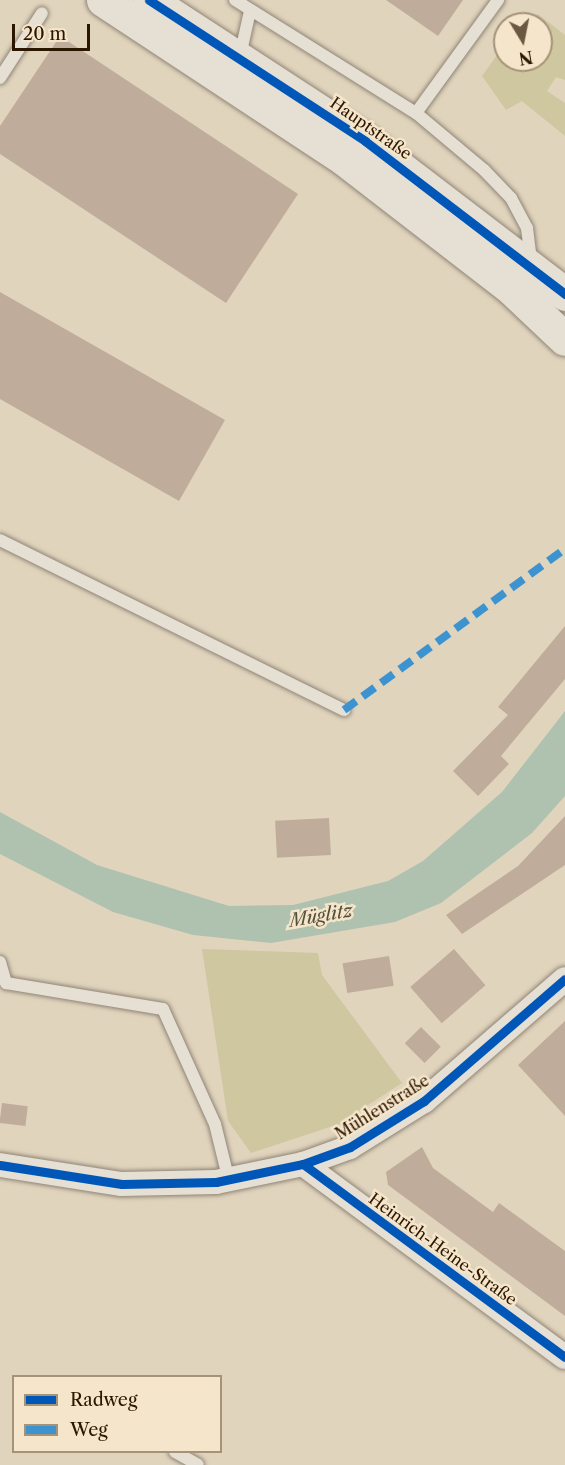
<!DOCTYPE html>
<html>
<head>
<meta charset="utf-8">
<style>
	body { margin:0 }
	#map { position:relative; width:565px; height:1465px; overflow:hidden; background:#e1d4bd; font-family:"Libre Caslon Text",serif }
	div>[style] { position:absolute }
	.green>* { inset:0; background:#cec79f }
	.water>* { inset:0; background:#afc2af }
	.building>* { inset:0; background:#c0ac9b; transform-origin:0 0 }
	.roads { filter:drop-shadow(0 0 2px #8f8576) drop-shadow(0 0 2px #8f8576) }
	.lane>* { height:12px; margin:-6px; padding:0 6px; transform-origin:6px; border-radius:6px; background:#e6dfd4 }
	.street>* { height:24px; margin:-12px; padding:0 12px; transform-origin:12px; border-radius:12px; background:#e6dfd4 }
	.secondary>* { height:33px; margin:-16.5px; padding:0 16.5px; transform-origin:16.5px; border-radius:16.5px; background:#e6dfd4 }
	.quiet>* { height:8px; margin-top:-4px; transform-origin:0; background:repeating-linear-gradient(90deg,#3c93d0 0 15px,transparent 0 23px) }
	.cycleway>* { height:9px; margin:-4.5px; padding:0 4.5px; transform-origin:4.5px; border-radius:4.5px; background:#0057b8 }
	span { translate:-50% -50%; white-space:nowrap; text-align:center; line-height:1.15; -webkit-text-stroke:5px #f5e5ca; paint-order:stroke }
	.street-label { font-size:16px; color:#2b1600 }
	.water-label { font-size:18px; color:#524f3b; font-style:italic }
	.legend { position:absolute; left:12px; top:1375px; width:210px; height:78px; box-sizing:border-box; background:#f5e5ca; border:2px solid #a49279; margin:0; padding:8px 10px; list-style:none; font-size:18px; color:#2b1600 }
	.legend li { display:flex; align-items:center; gap:12px; height:30px }
	.legend b { width:30px; border:2px solid #a49279 }
	.north { position:absolute; left:493px; top:12px; width:60px; height:60px; box-sizing:border-box; background:#f5e5ca; border:2px solid #a49279; border-radius:50%; rotate:170deg; font-size:16px; font-weight:700; line-height:24px; text-align:center; color:#2b1600 }
	.north::after { content:''; display:block; margin:auto; width:21px; height:27px; background:#6b5842; clip-path:polygon(50% 0,100% 100%,50% 72%,0 100%) }
	.scale { position:absolute; left:12px; top:24px; width:78px; height:27px; box-sizing:border-box; border:3px solid #2b1600; border-top:0; padding-left:8px; font-size:18px; line-height:21px; white-space:nowrap; color:#2b1600; -webkit-text-stroke:4px #f5e5ca; paint-order:stroke }
</style>
</head>
<body>
<div id="map">
	<div class="green">
		<div style="clip-path:polygon(538px 14px,565px 35px,565px 80px,556px 77px,547px 91px,565px 103px,565px 136px,522px 101px,506px 110px,482px 76px,505px 44px,505px 60px,541px 60px,541px 24px,520px 24px)"></div>
		<div style="clip-path:polygon(202px 949px,318px 953px,322px 975px,402px 1083px,339px 1124px,251px 1153px,228px 1121px)"></div>
	</div>
	<div class="water">
		<div style="clip-path:polygon(565px 711px,565px 796px,532px 833px,441px 903px,395px 922px,271px 943px,193px 935px,113px 912px,0 854px,0 812px,97px 865px,229px 906px,293px 905px,388px 881px,423px 861px,502px 792px)"></div>
	</div>
	<div class="building">
		<div style="clip-path:polygon(386px 0,463px 0,438px 36px)"></div>
		<div style="clip-path:polygon(60px 36px,298px 194px,226px 303px,0 154px,0 126px)"></div>
		<div style="clip-path:polygon(0 292px,225px 420px,179px 501px,0 399px)"></div>
		<div style="clip-path:polygon(565px 626px,565px 679px,501px 756px,509px 764px,478px 796px,453px 771px,508px 715px,498px 707px)"></div>
		<div style="clip-path:polygon(565px 816px,565px 865px,462px 934px,446px 915px,518px 866px)"></div>
		<div style="left:329px;top:818px;width:37px;height:54px;rotate:87deg"></div>
		<div style="left:454px;top:949px;width:48px;height:58px;rotate:49deg"></div>
		<div style="left:389px;top:956px;width:30px;height:47px;rotate:81deg"></div>
		<div style="clip-path:polygon(565px 1021px,565px 1116px,518px 1065px)"></div>
		<div style="left:421px;top:1027px;width:28px;height:23px;rotate:45deg"></div>
		<div style="left:2px;top:1103px;width:26px;height:20px;rotate:7deg"></div>
		<div style="clip-path:polygon(422px 1147px,433px 1168px,493px 1212px,499px 1203px,565px 1251px,565px 1316px,388px 1185px,386px 1172px)"></div>
	</div>
	<div class="roads">
		<div class="lane">
			<div style="left:235px;top:0;width:213px;rotate:32deg"></div>
			<div style="left:416px;top:113px;width:89px;rotate:40deg"></div>
			<div style="left:484px;top:170px;width:39px;rotate:46deg"></div>
			<div style="left:511px;top:198px;width:34px;rotate:62deg"></div>
			<div style="left:527px;top:228px;width:32px;rotate:83deg"></div>
			<div style="left:240px;top:56px;width:46px;rotate:-77.5deg"></div>
			<div style="left:0;top:78px;width:77px;rotate:-57.1deg"></div>
			<div style="left:416px;top:113px;width:140px;rotate:-54deg"></div>
			<div style="left:0;top:540px;width:384px;rotate:26.3deg"></div>
			<div style="left:0;top:962px;width:22px;rotate:74deg"></div>
			<div style="left:6px;top:983px;width:159px;rotate:9.4deg"></div>
			<div style="left:163px;top:1009px;width:126px;rotate:65.7deg"></div>
			<div style="left:215px;top:1124px;width:59px;rotate:76.2deg"></div>
			<div style="left:175px;top:1452px;width:26px;rotate:29deg"></div>
		</div>
		<div class="street">
			<div style="left:303px;top:1164px;width:325px;rotate:36.4deg"></div>
			<div style="left:0;top:1165px;width:123px;rotate:8.9deg"></div>
			<div style="left:122px;top:1184px;width:94px;rotate:-1.2deg"></div>
			<div style="left:216px;top:1182px;width:89px;rotate:-11.7deg"></div>
			<div style="left:303px;top:1164px;width:50px;rotate:-19.9deg"></div>
			<div style="left:350px;top:1147px;width:87px;rotate:-31.9deg"></div>
			<div style="left:424px;top:1101px;width:186px;rotate:-40.9deg"></div>
		</div>
		<div class="secondary">
			<div style="left:103px;top:0;width:289px;rotate:33.4deg"></div>
			<div style="left:344px;top:159px;width:211px;rotate:37.7deg"></div>
			<div style="left:511px;top:288px;width:74px;rotate:43.4deg"></div>
			<div style="left:149px;top:0;width:258px;rotate:33.1deg"></div>
			<div style="left:365px;top:141px;width:252px;rotate:37.4deg"></div>
		</div>
	</div>
	<div class="quiet">
		<div style="left:344px;top:710px;width:273px;rotate:-36.1deg"></div>
	</div>
	<div class="cycleway">
		<div style="left:149px;top:0;width:258px;rotate:33.1deg"></div>
		<div style="left:365px;top:141px;width:252px;rotate:37.4deg"></div>
		<div style="left:303px;top:1164px;width:325px;rotate:36.4deg"></div>
		<div style="left:0;top:1165px;width:123px;rotate:8.9deg"></div>
		<div style="left:122px;top:1184px;width:94px;rotate:-1.2deg"></div>
		<div style="left:216px;top:1182px;width:89px;rotate:-11.7deg"></div>
		<div style="left:303px;top:1164px;width:50px;rotate:-19.9deg"></div>
		<div style="left:350px;top:1147px;width:87px;rotate:-31.9deg"></div>
		<div style="left:424px;top:1101px;width:186px;rotate:-40.9deg"></div>
	</div>
	<div class="street-label">
		<span style="left:371px;top:128px;rotate:35deg">Hauptstraße</span>
		<span style="left:382px;top:1107px;rotate:-32deg">Mühlenstraße</span>
		<span style="left:443px;top:1249px;rotate:36deg">Heinrich-Heine-Straße</span>
	</div>
	<div class="water-label">
		<span style="left:321px;top:916px;rotate:-10deg">Müglitz</span>
	</div>
	<ul class="legend">
	<li><b style="height:8px;background:#0057b8"></b>Radweg</li>
	<li><b style="height:8px;background:#3c93d0"></b>Weg</li>
	</ul>
	<div class="north">N</div>
	<div class="scale">20 m</div>
</div>
</body>
</html>
